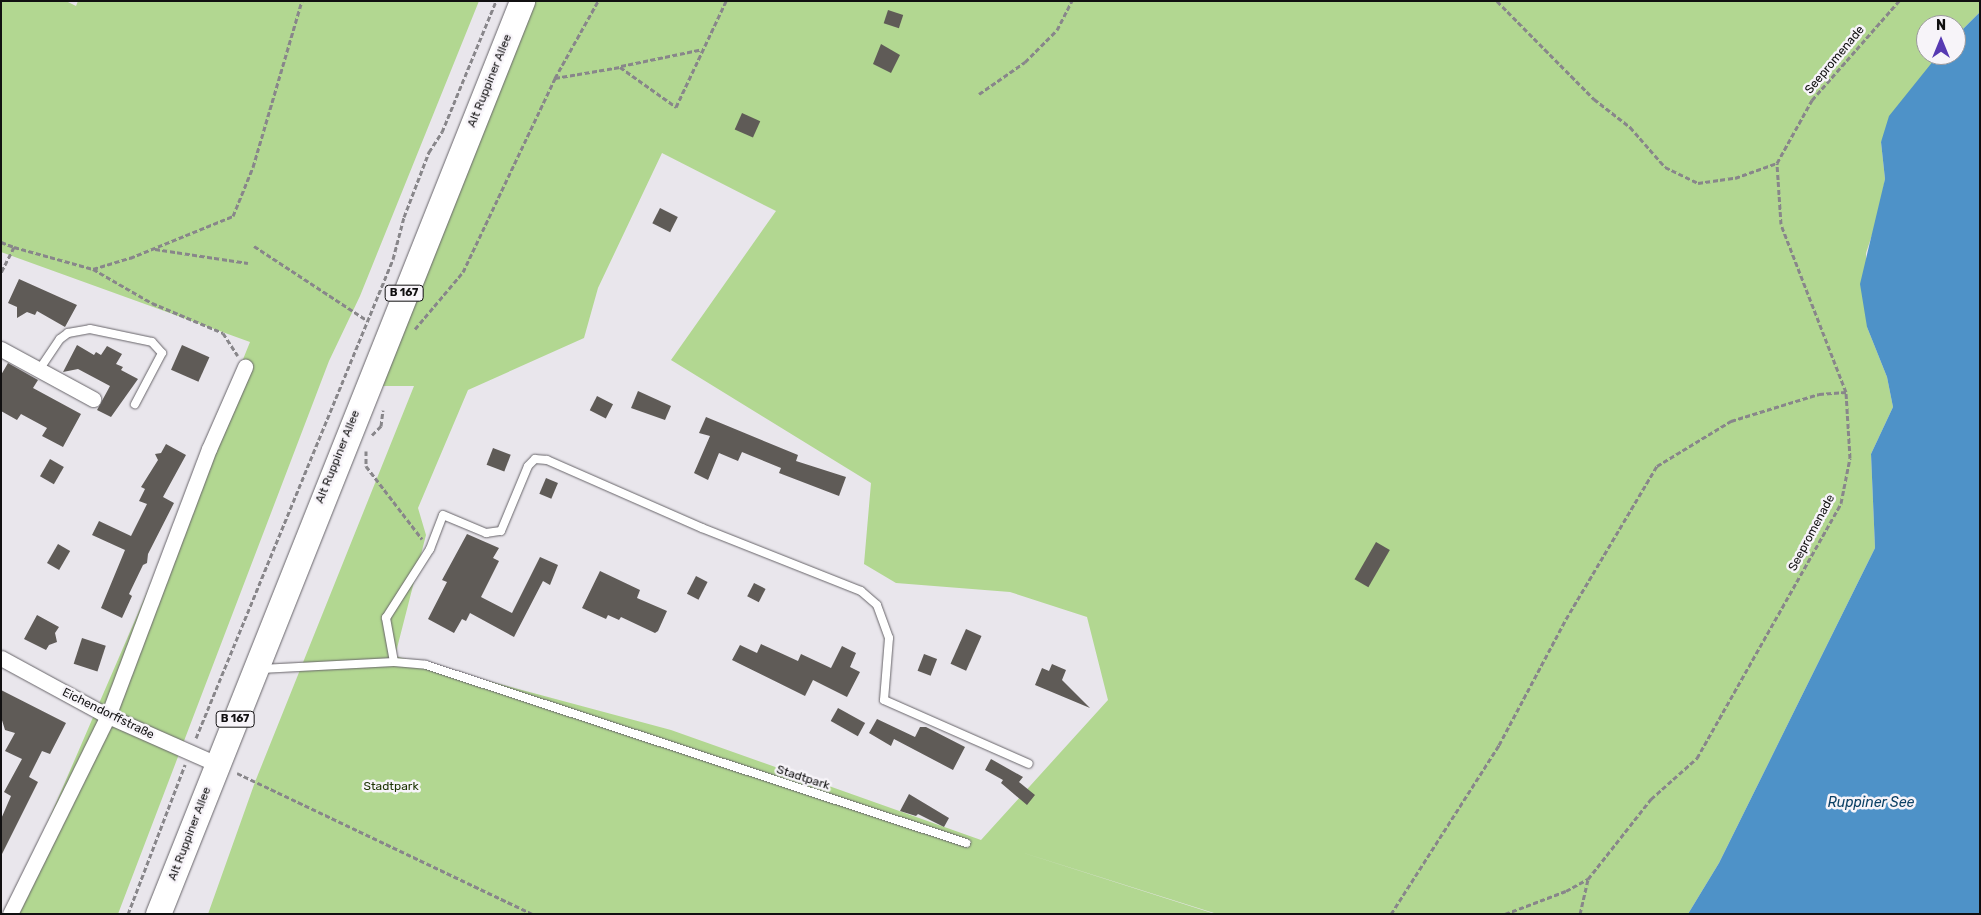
<!DOCTYPE html>
<html>
<head>
<meta charset="utf-8">
<style>
	body { margin:0 }
	#map { position:relative; width:1981px; height:915px; overflow:hidden; background:#e9e6ec; font-family:Rubik,sans-serif }
	div>[style] { position:absolute }
	.green>* { inset:0; background:#b2d791 }
	.water>* { inset:0; background:#4e92c8 }
	.building>* { inset:0; background:#5f5b57; transform-origin:0 0 }
	.path>* { height:3px; margin-top:-1.5px; transform-origin:0; background:repeating-linear-gradient(90deg,#88868a 0 5px,transparent 0 7.5px) }
	.roads { filter:drop-shadow(0 0 1px #676469) drop-shadow(0 0 1px #676469) }
	.service>* { height:8px; margin:-4px; padding:0 4px; transform-origin:4px; border-radius:4px; background:#fff }
	.minor>* { height:15px; margin:-7.5px; padding:0 7.5px; transform-origin:7.5px; border-radius:7.5px; background:#fff }
	.primary>* { height:25px; margin:-12.5px; padding:0 12.5px; transform-origin:12.5px; border-radius:12.5px; background:#fff }
	span { translate:-50% -50%; white-space:nowrap; text-align:center; line-height:1.15; -webkit-text-stroke:5px #f7f4f9; paint-order:stroke }
	.shield-label span { padding:1px 4px; background:#f7f4f9; border:1px solid; border-radius:4px; -webkit-text-stroke-width:0 }
	.shield-label { font-size:11px; color:#111011; font-weight:700 }
	.street-label { font-size:12px; color:#111011 }
	.park-label { font-size:12px; color:#1b3200 }
	.water-label { font-size:14px; color:#0c4165; font-style:italic }
	.frame { position:absolute; inset:0; border:2px solid #111011; pointer-events:none }
	.north { position:absolute; left:1916px; top:15px; width:50px; height:50px; box-sizing:border-box; background:#f7f4f9; border:1px solid #9b999c; border-radius:50%; rotate:0deg; font-size:14px; font-weight:700; line-height:20px; text-align:center; color:#111011 }
	.north::after { content:''; display:block; margin:auto; width:18px; height:22px; background:#573ab2; clip-path:polygon(50% 0,100% 100%,50% 72%,0 100%) }
</style>
</head>
<body>
<div id="map">
	<div class="green">
		<div style="clip-path:polygon(1px 1px,66px 1px,76px 6px,78px 1px,479px 1px,360px 296px,329px 361px,118px 914px,8px 914px,174px 530px,250px 342px,1px 252px)"></div>
		<div style="clip-path:polygon(evenodd,532px 1px,1980px 1px,1980px 12px,1956px 36px,1956px 25px,1926px 25px,1926px 55px,1938px 55px,1881px 142px,1885px 179px,1878px 217px,1866px 253px,1867px 327px,1887px 377px,1893px 407px,1871px 454px,1875px 548px,1719px 863px,1688px 914px,1217px 914px,989px 842px,1215px 914px,208px 914px,255px 782px,414px 386px,371px 386px,532px 1px,662px 153px,776px 211px,671px 360px,871px 483px,864px 564px,896px 583px,1010px 592px,1087px 617px,1108px 700px,981px 840px,671px 730px,395px 656px,426px 535px,418px 508px,468px 390px,584px 338px,598px 288px,662px 153px)"></div>
	</div>
	<div class="water">
		<div style="clip-path:polygon(1980px 12px,1980px 914px,1688px 914px,1719px 863px,1875px 548px,1871px 454px,1893px 407px,1887px 377px,1867px 327px,1860px 284px,1885px 179px,1881px 142px,1889px 116px,1938px 55px,1956px 55px,1956px 36px)"></div>
	</div>
	<div class="building">
		<div style="left:888px;top:10px;width:16px;height:14px;rotate:18deg"></div>
		<div style="clip-path:polygon(881px 44px,900px 55px,891px 73px,873px 64px)"></div>
		<div style="left:742px;top:113px;width:20px;height:18px;rotate:24deg"></div>
		<div style="left:660px;top:208px;width:20px;height:17px;rotate:27deg"></div>
		<div style="clip-path:polygon(19px 279px,77px 305px,65px 327px,37px 311px,35px 315px,27px 312px,17px 318px,17px 307px,8px 303px)"></div>
		<div style="clip-path:polygon(77px 345px,94px 355px,96px 352px,101px 355px,107px 346px,122px 354px,116px 364px,123px 367px,121px 370px,138px 379px,111px 417px,97px 410px,110px 386px,78px 369px,63px 372px)"></div>
		<div style="left:182px;top:345px;width:30px;height:27px;rotate:24deg"></div>
		<div style="clip-path:polygon(8px 363px,38px 380px,33px 388px,81px 414px,63px 447px,42px 436px,47px 428px,21px 414px,17px 420px,1px 411px,1px 375px)"></div>
		<div style="clip-path:polygon(638px 391px,671px 406px,665px 420px,631px 408px)"></div>
		<div style="left:597px;top:396px;width:18px;height:16px;rotate:27deg"></div>
		<div style="clip-path:polygon(706px 417px,798px 455px,796px 461px,846px 477px,839px 496px,779px 473px,781px 468px,742px 452px,738px 461px,719px 453px,708px 480px,694px 473px,710px 436px,699px 433px)"></div>
		<div style="clip-path:polygon(166px 444px,186px 455px,163px 497px,174px 503px,148px 554px,147px 563px,143px 565px,129px 594px,132px 596px,122px 618px,101px 608px,125px 550px,92px 535px,99px 521px,131px 536px,147px 504px,139px 501px,145px 489px,141px 487px,158px 460px,155px 454px,161px 453px)"></div>
		<div style="left:493px;top:448px;width:19px;height:18px;rotate:21deg"></div>
		<div style="left:50px;top:459px;width:16px;height:20px;rotate:30deg"></div>
		<div style="left:546px;top:478px;width:13px;height:17px;rotate:23deg"></div>
		<div style="clip-path:polygon(467px 534px,499px 548px,493px 558px,499px 561px,481px 597px,512px 613px,540px 557px,558px 565px,550px 585px,543px 581px,514px 637px,470px 613px,466px 621px,462px 619px,454px 633px,428px 619px,447px 582px,442px 580px)"></div>
		<div style="left:1376px;top:542px;width:16px;height:43px;rotate:30deg"></div>
		<div style="left:58px;top:544px;width:14px;height:22px;rotate:30deg"></div>
		<div style="clip-path:polygon(600px 571px,640px 590px,637px 598px,667px 611px,658px 631px,655px 633px,621px 617px,619px 620px,608px 615px,606px 619px,582px 608px)"></div>
		<div style="left:696px;top:576px;width:13px;height:20px;rotate:27deg"></div>
		<div style="left:754px;top:583px;width:13px;height:15px;rotate:27deg"></div>
		<div style="clip-path:polygon(37px 615px,59px 627px,55px 633px,57px 642px,49px 645px,46px 650px,24px 639px)"></div>
		<div style="left:966px;top:629px;width:17px;height:38px;rotate:24deg"></div>
		<div style="left:82px;top:638px;width:25px;height:27px;rotate:18deg"></div>
		<div style="clip-path:polygon(761px 644px,798px 661px,801px 654px,831px 668px,842px 646px,856px 653px,850px 667px,860px 672px,847px 697px,813px 680px,805px 696px,732px 660px,740px 645px,757px 653px)"></div>
		<div style="left:924px;top:654px;width:14px;height:18px;rotate:21deg"></div>
		<div style="clip-path:polygon(1052px 664px,1066px 670px,1062px 680px,1090px 708px,1035px 685px,1042px 668px,1049px 671px)"></div>
		<div style="clip-path:polygon(1px 690px,66px 723px,50px 754px,42px 751px,29px 777px,38px 782px,1px 856px,1px 819px,11px 796px,4px 792px,22px 759px,5px 751px,15px 733px,5px 730px,1px 717px)"></div>
		<div style="left:838px;top:708px;width:31px;height:15px;rotate:29deg"></div>
		<div style="clip-path:polygon(877px 719px,915px 737px,920px 727px,926px 727px,965px 747px,953px 770px,894px 739px,891px 746px,869px 733px)"></div>
		<div style="clip-path:polygon(991px 759px,1023px 777px,1019px 782px,1035px 795px,1027px 805px,1001px 783px,1003px 780px,985px 770px)"></div>
		<div style="clip-path:polygon(909px 794px,949px 818px,944px 827px,918px 814px,916px 816px,900px 811px)"></div>
	</div>
	<div class="path">
		<div style="left:1497px;top:1px;width:138px;rotate:45.3deg"></div>
		<div style="left:1594px;top:99px;width:46px;rotate:37.9deg"></div>
		<div style="left:1630px;top:127px;width:53px;rotate:48.8deg"></div>
		<div style="left:1665px;top:167px;width:37px;rotate:26deg"></div>
		<div style="left:1698px;top:183px;width:37px;rotate:-8deg"></div>
		<div style="left:1735px;top:178px;width:45px;rotate:-19.7deg"></div>
		<div style="left:621px;top:66px;width:84px;rotate:-11.7deg"></div>
		<div style="left:555px;top:78px;width:88px;rotate:-60.8deg"></div>
		<div style="left:979px;top:94px;width:56px;rotate:-34.8deg"></div>
		<div style="left:1025px;top:62px;width:45px;rotate:-45deg"></div>
		<div style="left:1057px;top:30px;width:33px;rotate:-63deg"></div>
		<div style="left:1px;top:242px;width:14px;rotate:21deg"></div>
		<div style="left:14px;top:247px;width:28px;rotate:117deg"></div>
		<div style="left:254px;top:246px;width:136px;rotate:33.3deg"></div>
		<div style="left:14px;top:247px;width:82px;rotate:15.6deg"></div>
		<div style="left:93px;top:269px;width:68px;rotate:30deg"></div>
		<div style="left:152px;top:303px;width:77px;rotate:22.9deg"></div>
		<div style="left:223px;top:333px;width:27px;rotate:57deg"></div>
		<div style="left:155px;top:249px;width:94px;rotate:8.6deg"></div>
		<div style="left:93px;top:269px;width:39px;rotate:-17deg"></div>
		<div style="left:130px;top:258px;width:111px;rotate:-22.2deg"></div>
		<div style="left:233px;top:216px;width:53px;rotate:-67.8deg"></div>
		<div style="left:253px;top:167px;width:173px;rotate:-73.6deg"></div>
		<div style="left:415px;top:329px;width:75px;rotate:-49.9deg"></div>
		<div style="left:463px;top:272px;width:215px;rotate:-64.6deg"></div>
		<div style="left:555px;top:78px;width:66px;rotate:-9.6deg"></div>
		<div style="left:620px;top:67px;width:69px;rotate:35.5deg"></div>
		<div style="left:676px;top:107px;width:117px;rotate:-64.7deg"></div>
		<div style="left:372px;top:435px;width:13px;rotate:-45deg"></div>
		<div style="left:381px;top:426px;width:16px;rotate:-83deg"></div>
		<div style="left:366px;top:451px;width:15px;rotate:90deg"></div>
		<div style="left:366px;top:466px;width:92px;rotate:52.5deg"></div>
		<div style="left:196px;top:738px;width:518px;rotate:-67.64deg"></div>
		<div style="left:393px;top:259px;width:43px;rotate:-75.3deg"></div>
		<div style="left:404px;top:217px;width:70px;rotate:-69deg"></div>
		<div style="left:429px;top:152px;width:24px;rotate:-57deg"></div>
		<div style="left:442px;top:132px;width:142px;rotate:-67.6deg"></div>
		<div style="left:237px;top:773px;width:327px;rotate:25.5deg"></div>
		<div style="left:128px;top:914px;width:160px;rotate:-69.1deg"></div>
		<div style="left:914px;top:914px;width:12px"></div>
		<div style="left:1391px;top:914px;width:201px;rotate:-57.4deg"></div>
		<div style="left:1499px;top:745px;width:143px;rotate:-62deg"></div>
		<div style="left:1566px;top:619px;width:178px;rotate:-59.3deg"></div>
		<div style="left:1657px;top:466px;width:87px;rotate:-31.3deg"></div>
		<div style="left:1731px;top:421px;width:92px;rotate:-17.1deg"></div>
		<div style="left:1819px;top:394px;width:27px;rotate:-4deg"></div>
		<div style="left:1505px;top:914px;width:65px;rotate:-20.7deg"></div>
		<div style="left:1566px;top:891px;width:25px;rotate:-29deg"></div>
		<div style="left:1588px;top:879px;width:102px;rotate:-51.8deg"></div>
		<div style="left:1651px;top:799px;width:62px;rotate:-41.7deg"></div>
		<div style="left:1697px;top:758px;width:293px;rotate:-60.5deg"></div>
		<div style="left:1841px;top:503px;width:46px;rotate:-78.7deg"></div>
		<div style="left:1850px;top:458px;width:66px;rotate:-93.5deg"></div>
		<div style="left:1846px;top:392px;width:180px;rotate:-111.2deg"></div>
		<div style="left:1781px;top:224px;width:61px;rotate:-93.8deg"></div>
		<div style="left:1777px;top:163px;width:72px;rotate:-60.9deg"></div>
		<div style="left:1812px;top:100px;width:132px;rotate:-48.7deg"></div>
		<div style="left:1580px;top:914px;width:35px;rotate:-77deg"></div>
	</div>
	<div class="roads">
		<div class="service">
			<div style="left:39px;top:370px;width:37px;rotate:-56deg"></div>
			<div style="left:60px;top:339px;width:10px;rotate:-37deg"></div>
			<div style="left:68px;top:333px;width:22px;rotate:-10deg"></div>
			<div style="left:90px;top:329px;width:63px;rotate:11.8deg"></div>
			<div style="left:152px;top:342px;width:15px;rotate:48deg"></div>
			<div style="left:162px;top:353px;width:58px;rotate:117.9deg"></div>
			<div style="left:394px;top:662px;width:45px;rotate:-100.3deg"></div>
			<div style="left:386px;top:618px;width:82px;rotate:-57.5deg"></div>
			<div style="left:430px;top:549px;width:36px;rotate:-69deg"></div>
			<div style="left:443px;top:515px;width:47px;rotate:22.7deg"></div>
			<div style="left:486px;top:533px;width:15px;rotate:-8deg"></div>
			<div style="left:501px;top:531px;width:70px;rotate:-67.4deg"></div>
			<div style="left:528px;top:466px;width:10px;rotate:-45deg"></div>
			<div style="left:535px;top:459px;width:12px;rotate:5deg"></div>
			<div style="left:547px;top:460px;width:169px;rotate:23.7deg"></div>
			<div style="left:702px;top:528px;width:171px;rotate:21.6deg"></div>
			<div style="left:861px;top:591px;width:21px;rotate:41deg"></div>
			<div style="left:877px;top:605px;width:35px;rotate:70deg"></div>
			<div style="left:889px;top:638px;width:62px;rotate:94.6deg"></div>
			<div style="left:884px;top:700px;width:158px;rotate:23.8deg"></div>
			<div style="left:261px;top:669px;width:133px;rotate:-3deg"></div>
			<div style="left:394px;top:662px;width:32px;rotate:5deg"></div>
			<div style="left:426px;top:665px;width:569px;rotate:18.24deg"></div>
		</div>
		<div class="minor">
			<div style="left:1px;top:349px;width:105px;rotate:28.5deg"></div>
			<div style="left:1px;top:658px;width:122px;rotate:28.5deg"></div>
			<div style="left:108px;top:716px;width:119px;rotate:23.8deg"></div>
			<div style="left:10px;top:914px;width:221px;rotate:-63.7deg"></div>
			<div style="left:108px;top:716px;width:285px;rotate:-69.3deg"></div>
			<div style="left:209px;top:449px;width:90px;rotate:-66.3deg"></div>
		</div>
		<div class="primary">
			<div style="left:158px;top:914px;width:983px;rotate:-68.26deg"></div>
		</div>
	</div>
	<div class="shield-label">
		<span style="left:404px;top:293px">B 167</span>
		<span style="left:235px;top:719px">B 167</span>
	</div>
	<div class="street-label">
		<span style="left:1835px;top:60px;rotate:-50deg">Seepromenade</span>
		<span style="left:490px;top:81px;rotate:-68deg">Alt Ruppiner Allee</span>
		<span style="left:338px;top:457px;rotate:-68deg">Alt Ruppiner Allee</span>
		<span style="left:1812px;top:533px;rotate:-62deg">Seepromenade</span>
		<span style="left:108px;top:714px;rotate:26deg">Eichendorffstraße</span>
		<span style="left:803px;top:778px;rotate:18deg">Stadtpark</span>
		<span style="left:190px;top:834px;rotate:-69deg">Alt Ruppiner Allee</span>
	</div>
	<div class="park-label">
		<span style="left:391px;top:787px">Stadtpark</span>
	</div>
	<div class="water-label">
		<span style="left:1871px;top:803px">Ruppiner See</span>
	</div>
	<div class="frame"></div>
	<div class="north">N</div>
</div>
</body>
</html>
